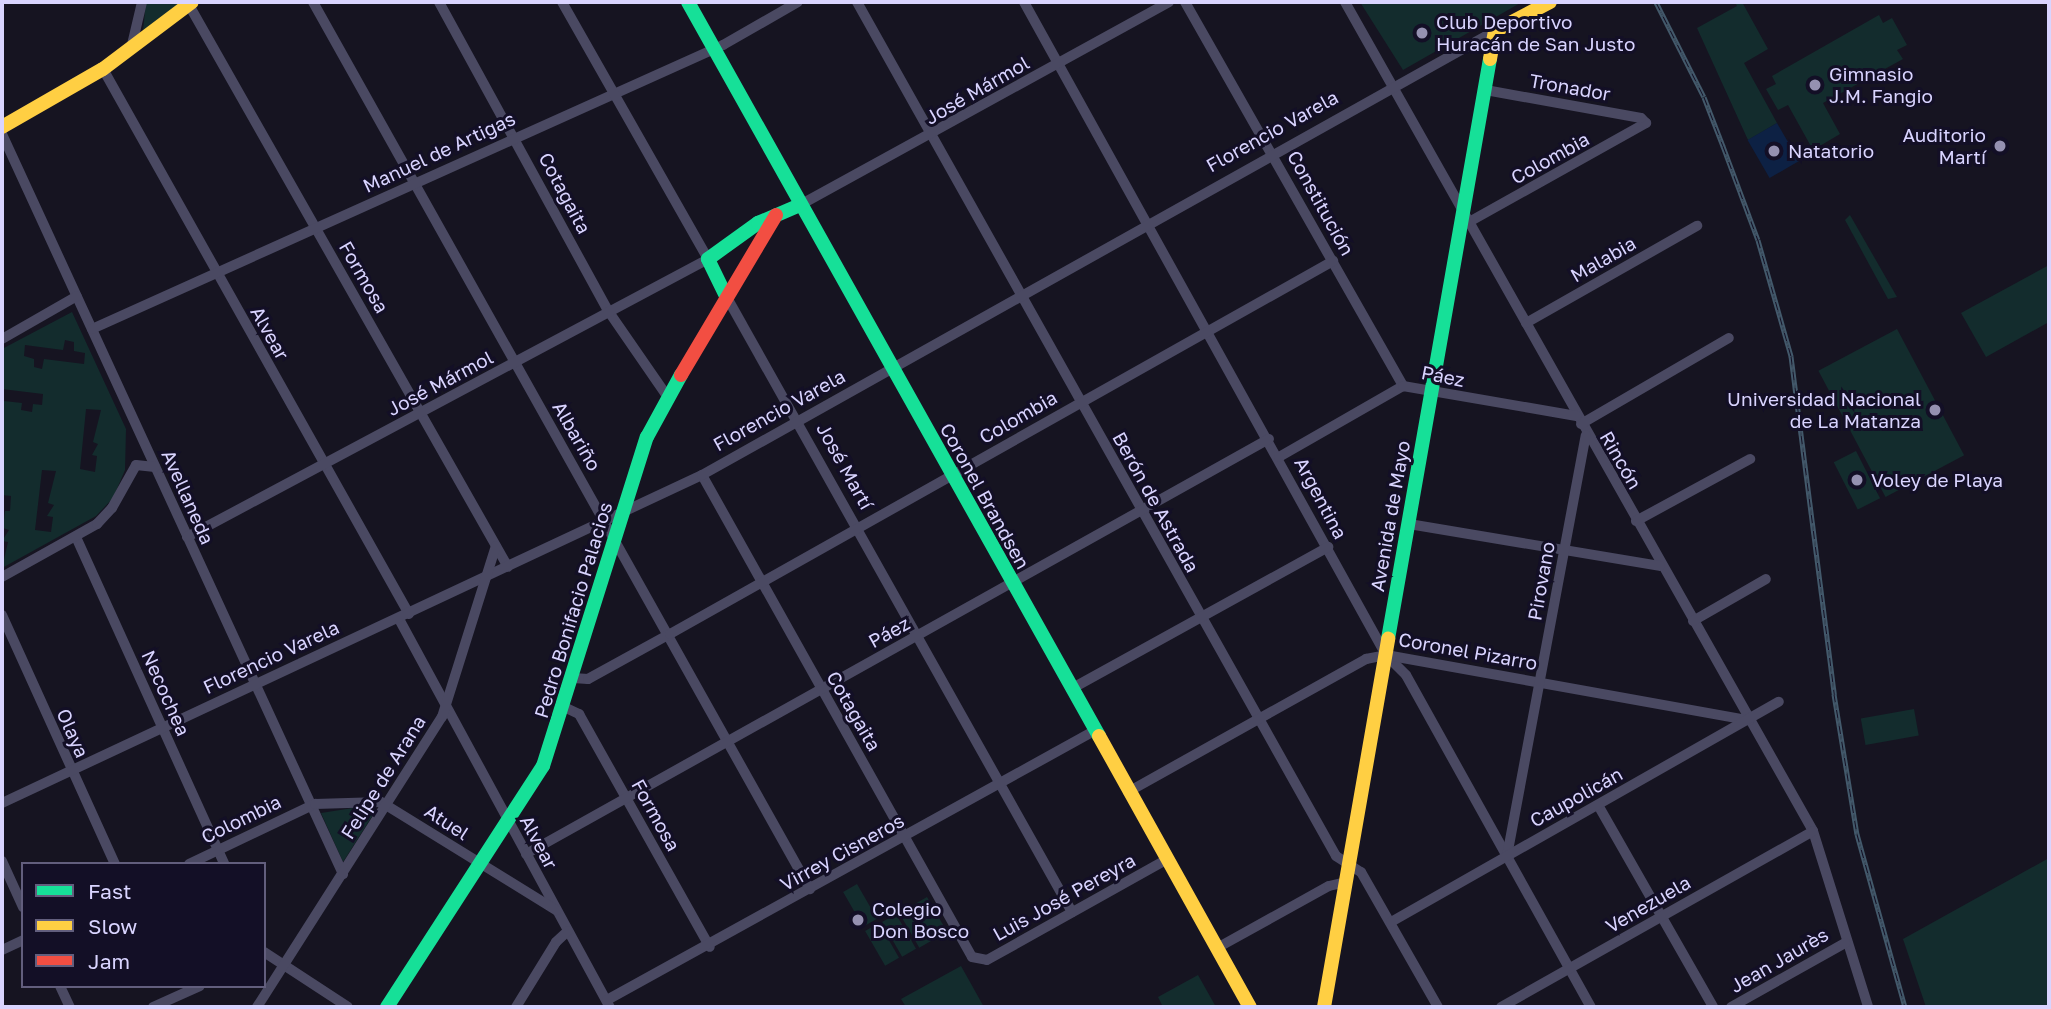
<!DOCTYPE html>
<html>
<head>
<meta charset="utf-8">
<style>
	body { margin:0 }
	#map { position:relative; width:2051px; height:1009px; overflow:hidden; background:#161421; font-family:"Golos Text",sans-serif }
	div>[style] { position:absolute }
	.green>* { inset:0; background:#132c2d; transform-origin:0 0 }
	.water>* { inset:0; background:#0d2144; transform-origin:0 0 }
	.street>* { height:10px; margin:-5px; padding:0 5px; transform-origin:5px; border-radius:5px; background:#4a4962 }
	.fast>* { height:14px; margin:-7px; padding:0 7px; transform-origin:7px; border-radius:7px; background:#16e098 }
	.slow>* { height:14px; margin:-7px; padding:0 7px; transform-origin:7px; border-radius:7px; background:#ffcf43 }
	.jam>* { height:14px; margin:-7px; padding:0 7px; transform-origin:7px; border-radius:7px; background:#f24e42 }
	.rail>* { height:5px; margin-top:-2.5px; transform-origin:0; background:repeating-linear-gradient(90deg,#130f26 0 8px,#43596b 0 16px); box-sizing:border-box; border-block:2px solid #43596b }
	.dots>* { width:19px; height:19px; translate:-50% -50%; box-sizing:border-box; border:4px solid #130f26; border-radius:50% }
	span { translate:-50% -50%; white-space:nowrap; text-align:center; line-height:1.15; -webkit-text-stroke:6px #130f26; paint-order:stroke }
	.poi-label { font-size:19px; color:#d9d4ff }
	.left { translate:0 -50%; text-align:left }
	.right { translate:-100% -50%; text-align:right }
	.street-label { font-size:19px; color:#d9d4ff }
	.frame { position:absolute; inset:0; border:4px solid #d9d4ff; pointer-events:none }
	.legend { position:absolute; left:21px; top:862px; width:245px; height:126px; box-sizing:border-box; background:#130f26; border:2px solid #625e7d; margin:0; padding:9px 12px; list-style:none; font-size:21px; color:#d9d4ff }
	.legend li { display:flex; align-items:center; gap:14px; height:35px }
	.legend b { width:35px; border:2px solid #625e7d }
</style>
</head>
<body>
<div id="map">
	<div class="green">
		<div style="clip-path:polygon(146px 2px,181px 2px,143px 31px)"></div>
		<div style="clip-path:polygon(1360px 2px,1522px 2px,1403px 70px)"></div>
		<div style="clip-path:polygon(1735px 2px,1742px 2px,1768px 49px,1744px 63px,1777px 123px,1748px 140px,1697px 28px,1737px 6px)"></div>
		<div style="clip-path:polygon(1879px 15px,1883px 23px,1892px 18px,1907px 45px,1897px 50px,1903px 59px,1823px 103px,1840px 134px,1813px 150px,1788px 105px,1778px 110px,1766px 89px,1776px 84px,1772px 76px)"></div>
		<div style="clip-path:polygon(1850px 215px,1897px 297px,1888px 299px,1845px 220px)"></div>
		<div style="clip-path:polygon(2049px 265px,2049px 322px,1986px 357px,1961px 313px)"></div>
		<div style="clip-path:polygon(evenodd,72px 312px,126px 429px,125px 470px,113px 498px,96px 516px,2px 568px,8px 542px,2px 541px,9px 530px,3px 528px,5px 511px,10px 511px,11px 496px,2px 495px,2px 409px,4px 401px,22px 403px,21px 410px,32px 412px,33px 404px,42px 405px,43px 394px,2px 389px,2px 349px,72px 312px,65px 340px,74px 342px,74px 351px,85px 353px,84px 364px,44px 359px,42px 369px,34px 367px,34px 359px,24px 356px,25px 345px,63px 350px,65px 340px,72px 312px,86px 409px,101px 410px,93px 442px,98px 444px,92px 455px,97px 456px,95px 472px,80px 469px,86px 409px,72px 312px,42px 470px,56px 471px,48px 503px,54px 505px,47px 516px,53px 517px,51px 532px,35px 530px,42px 470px)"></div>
		<div style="left:1897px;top:329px;width:143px;height:89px;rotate:62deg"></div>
		<div style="left:1856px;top:451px;width:53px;height:25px;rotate:63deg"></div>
		<div style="left:1914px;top:709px;width:27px;height:54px;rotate:80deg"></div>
		<div style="clip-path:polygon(372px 805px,376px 810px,343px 862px,321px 813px)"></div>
		<div style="clip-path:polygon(2049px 858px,2049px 1007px,1926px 1007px,1903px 939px)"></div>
		<div style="left:857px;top:884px;width:40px;height:16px;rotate:60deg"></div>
		<div style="left:927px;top:897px;width:40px;height:32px;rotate:60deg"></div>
		<div style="left:896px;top:914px;width:40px;height:16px;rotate:60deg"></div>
		<div style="left:879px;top:923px;width:40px;height:16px;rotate:60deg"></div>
		<div style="clip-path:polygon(961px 966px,984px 1007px,906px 1007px,901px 999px)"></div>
		<div style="clip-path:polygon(1198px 975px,1216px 1007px,1163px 1007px,1158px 997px)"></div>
	</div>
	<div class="water">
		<div style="left:1777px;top:123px;width:44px;height:34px;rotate:60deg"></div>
	</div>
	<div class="street">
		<div style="left:313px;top:2px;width:1017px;rotate:60.74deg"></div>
		<div style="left:439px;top:2px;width:354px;rotate:61.3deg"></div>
		<div style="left:609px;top:312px;width:102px;rotate:55.4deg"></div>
		<div style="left:857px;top:2px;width:979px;rotate:60.71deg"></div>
		<div style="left:1336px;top:856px;width:30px;rotate:33deg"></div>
		<div style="left:1361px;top:872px;width:155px;rotate:60.3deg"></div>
		<div style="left:1024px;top:2px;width:747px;rotate:61deg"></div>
		<div style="left:1386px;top:655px;width:28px;rotate:45deg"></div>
		<div style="left:1406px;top:675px;width:380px;rotate:60.9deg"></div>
		<div style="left:1185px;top:2px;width:442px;rotate:60.4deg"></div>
		<div style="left:1345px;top:2px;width:952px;rotate:60.55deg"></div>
		<div style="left:1813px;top:831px;width:184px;rotate:72.6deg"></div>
		<div style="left:189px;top:5px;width:646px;rotate:60.42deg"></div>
		<div style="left:131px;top:49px;width:48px;rotate:-76.8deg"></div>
		<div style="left:103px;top:69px;width:625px;rotate:60.69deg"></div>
		<div style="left:2px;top:134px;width:815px;rotate:65.26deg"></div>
		<div style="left:800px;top:205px;width:421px;rotate:-28.8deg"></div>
		<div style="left:1469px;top:222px;width:203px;rotate:-29.2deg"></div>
		<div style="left:1646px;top:123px;width:7px;rotate:-135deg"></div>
		<div style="left:1641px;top:118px;width:158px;rotate:-169.8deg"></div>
		<div style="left:725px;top:294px;width:709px;rotate:60.69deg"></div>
		<div style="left:1526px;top:323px;width:197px;rotate:-29.6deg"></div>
		<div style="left:92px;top:329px;width:692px;rotate:-24.23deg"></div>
		<div style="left:723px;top:45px;width:86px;rotate:-29.8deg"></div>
		<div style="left:2px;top:339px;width:86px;rotate:-29.8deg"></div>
		<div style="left:1581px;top:424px;width:171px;rotate:-30.2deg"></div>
		<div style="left:1279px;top:457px;width:143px;rotate:-29.8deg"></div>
		<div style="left:1403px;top:386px;width:176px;rotate:9.8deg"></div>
		<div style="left:702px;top:475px;width:552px;rotate:60.74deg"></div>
		<div style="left:972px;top:957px;width:15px;rotate:11deg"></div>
		<div style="left:987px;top:960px;width:205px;rotate:-29.2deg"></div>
		<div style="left:1636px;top:521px;width:130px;rotate:-28.5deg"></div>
		<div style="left:1409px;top:524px;width:254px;rotate:9.5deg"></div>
		<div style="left:76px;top:537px;width:359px;rotate:65.6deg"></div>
		<div style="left:187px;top:537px;width:591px;rotate:-28.08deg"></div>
		<div style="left:708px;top:259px;width:296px;rotate:-119.6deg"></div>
		<div style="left:2px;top:577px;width:109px;rotate:-29.2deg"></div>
		<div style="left:97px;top:524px;width:22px;rotate:-47deg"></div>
		<div style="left:112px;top:508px;width:49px;rotate:-60.8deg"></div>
		<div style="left:136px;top:465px;width:19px;rotate:6deg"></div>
		<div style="left:2px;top:615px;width:273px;rotate:65.6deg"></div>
		<div style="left:399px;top:619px;width:442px;rotate:61.5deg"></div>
		<div style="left:1693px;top:621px;width:84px;rotate:-29.9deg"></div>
		<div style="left:573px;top:678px;width:15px;rotate:4deg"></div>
		<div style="left:588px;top:679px;width:94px;rotate:-28.8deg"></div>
		<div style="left:670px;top:634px;width:761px;rotate:-29.36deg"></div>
		<div style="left:1071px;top:689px;width:294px;rotate:-28.9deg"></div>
		<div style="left:564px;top:707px;width:17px;rotate:25deg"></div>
		<div style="left:579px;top:714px;width:267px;rotate:60.7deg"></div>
		<div style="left:1128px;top:792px;width:273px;rotate:-29.2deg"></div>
		<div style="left:1366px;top:659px;width:20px;rotate:-11deg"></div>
		<div style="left:1386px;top:655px;width:369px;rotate:10.2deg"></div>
		<div style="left:2px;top:803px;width:773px;rotate:-25.11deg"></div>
		<div style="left:702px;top:475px;width:909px;rotate:-29.24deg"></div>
		<div style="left:1598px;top:805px;width:232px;rotate:60.3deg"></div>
		<div style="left:526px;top:854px;width:851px;rotate:-29.19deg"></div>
		<div style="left:1507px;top:856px;width:428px;rotate:-79.4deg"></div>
		<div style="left:2px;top:861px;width:51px;rotate:65.5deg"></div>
		<div style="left:189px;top:864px;width:140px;rotate:-25.5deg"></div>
		<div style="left:315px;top:804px;width:66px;rotate:-1.7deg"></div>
		<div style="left:381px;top:802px;width:206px;rotate:31.7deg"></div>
		<div style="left:1391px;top:922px;width:446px;rotate:-29.6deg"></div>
		<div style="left:1217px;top:948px;width:128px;rotate:-29deg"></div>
		<div style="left:1329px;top:886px;width:17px;rotate:-13deg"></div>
		<div style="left:2px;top:950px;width:23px;rotate:-25deg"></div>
		<div style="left:264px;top:952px;width:100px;rotate:33.2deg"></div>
		<div style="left:60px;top:986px;width:23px;rotate:65deg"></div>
		<div style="left:607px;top:1000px;width:556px;rotate:-28.91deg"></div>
		<div style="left:153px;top:1007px;width:51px;rotate:-24.1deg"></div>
		<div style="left:257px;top:1007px;width:344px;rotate:-57.5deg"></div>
		<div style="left:442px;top:717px;width:179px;rotate:-72.5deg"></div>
		<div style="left:516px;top:1007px;width:76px;rotate:-58.4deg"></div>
		<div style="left:556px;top:942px;width:16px;rotate:-43deg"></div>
		<div style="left:1501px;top:1007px;width:358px;rotate:-29.4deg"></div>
		<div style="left:1731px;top:1007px;width:131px;rotate:-29.3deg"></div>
	</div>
	<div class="fast">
		<div style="left:688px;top:2px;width:841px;rotate:60.75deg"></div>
		<div style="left:725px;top:294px;width:39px;rotate:-116deg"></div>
		<div style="left:708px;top:259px;width:62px;rotate:-35.8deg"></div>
		<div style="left:758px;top:223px;width:46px;rotate:-23.2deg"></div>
		<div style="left:1388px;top:639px;width:589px;rotate:-80.03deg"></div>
		<div style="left:387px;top:1007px;width:287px;rotate:-57.1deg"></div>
		<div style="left:543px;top:766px;width:345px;rotate:-72.5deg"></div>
		<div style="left:647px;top:437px;width:71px;rotate:-61.3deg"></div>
	</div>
	<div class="slow">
		<div style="left:1490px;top:59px;width:28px;rotate:-80deg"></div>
		<div style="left:1495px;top:31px;width:62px;rotate:-27.8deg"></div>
		<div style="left:2px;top:127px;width:116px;rotate:-29.9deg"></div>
		<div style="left:103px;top:69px;width:111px;rotate:-37deg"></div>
		<div style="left:1099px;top:736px;width:310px;rotate:60.9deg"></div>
		<div style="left:1324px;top:1007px;width:374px;rotate:-80.1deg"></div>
	</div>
	<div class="jam">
		<div style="left:681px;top:375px;width:186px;rotate:-59.3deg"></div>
	</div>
	<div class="rail">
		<div style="left:1656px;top:2px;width:106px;rotate:63.2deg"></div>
		<div style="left:1704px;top:97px;width:53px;rotate:68.8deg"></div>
		<div style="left:1723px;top:146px;width:100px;rotate:69.6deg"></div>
		<div style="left:1758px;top:240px;width:121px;rotate:74.1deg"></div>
		<div style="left:1791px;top:356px;width:341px;rotate:82.7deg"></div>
		<div style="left:1834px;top:694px;width:142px;rotate:80.7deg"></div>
		<div style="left:1857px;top:834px;width:180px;rotate:74.5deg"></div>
	</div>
	<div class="dots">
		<div style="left:1422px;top:33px;background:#9591b1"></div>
		<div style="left:1815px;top:85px;background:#9591b1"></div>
		<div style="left:2000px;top:146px;background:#9591b1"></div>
		<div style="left:1774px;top:151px;background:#9591b1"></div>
		<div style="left:1935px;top:410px;background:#9591b1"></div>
		<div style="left:1857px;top:480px;background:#9591b1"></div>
		<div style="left:858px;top:920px;background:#9591b1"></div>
	</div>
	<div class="poi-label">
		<span class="left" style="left:1436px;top:33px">Club Deportivo<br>Huracán de San Justo</span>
		<span class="left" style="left:1829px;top:85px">Gimnasio<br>J.M. Fangio</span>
		<span class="right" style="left:1986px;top:146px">Auditorio<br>Martí</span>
		<span class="left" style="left:1788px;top:151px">Natatorio</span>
		<span class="right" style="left:1921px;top:410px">Universidad Nacional<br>de La Matanza</span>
		<span class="left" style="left:1871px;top:480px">Voley de Playa</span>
		<span class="left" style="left:872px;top:920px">Colegio<br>Don Bosco</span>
	</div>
	<div class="street-label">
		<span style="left:1570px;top:87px;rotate:10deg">Tronador</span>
		<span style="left:977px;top:90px;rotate:-30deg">José Mármol</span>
		<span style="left:1272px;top:131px;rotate:-29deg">Florencio Varela</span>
		<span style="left:439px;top:152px;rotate:-25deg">Manuel de Artigas</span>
		<span style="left:1550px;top:158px;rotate:-29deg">Colombia</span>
		<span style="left:565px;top:193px;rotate:62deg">Cotagaita</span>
		<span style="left:1321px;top:203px;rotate:61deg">Constitución</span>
		<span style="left:1603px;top:259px;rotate:-30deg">Malabia</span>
		<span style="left:364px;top:277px;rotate:60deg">Formosa</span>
		<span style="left:270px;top:333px;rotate:61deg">Alvear</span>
		<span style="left:1443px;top:376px;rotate:11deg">Páez</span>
		<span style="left:440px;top:383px;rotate:-28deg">José Mármol</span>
		<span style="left:779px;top:410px;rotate:-29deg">Florencio Varela</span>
		<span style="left:1018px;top:417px;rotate:-30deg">Colombia</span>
		<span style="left:577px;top:436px;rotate:60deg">Albariño</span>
		<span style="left:1621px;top:460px;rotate:60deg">Rincón</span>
		<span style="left:845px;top:466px;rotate:61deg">José Martí</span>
		<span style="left:985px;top:496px;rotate:61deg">Coronel Brandsen</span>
		<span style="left:188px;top:497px;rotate:66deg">Avellaneda</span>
		<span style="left:1321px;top:498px;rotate:62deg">Argentina</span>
		<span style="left:1156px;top:502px;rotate:61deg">Berón de Astrada</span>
		<span style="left:1390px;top:516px;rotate:-80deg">Avenida de Mayo</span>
		<span style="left:1541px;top:581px;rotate:-80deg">Pirovano</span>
		<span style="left:573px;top:610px;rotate:-73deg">Pedro Bonifacio Palacios</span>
		<span style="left:889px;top:632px;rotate:-29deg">Páez</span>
		<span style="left:1468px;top:651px;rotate:10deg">Coronel Pizarro</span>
		<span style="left:271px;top:657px;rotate:-25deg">Florencio Varela</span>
		<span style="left:166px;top:693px;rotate:66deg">Necochea</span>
		<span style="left:854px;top:711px;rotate:60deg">Cotagaita</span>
		<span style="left:73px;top:733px;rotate:66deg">Olaya</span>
		<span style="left:383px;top:777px;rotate:-58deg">Felipe de Arana</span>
		<span style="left:1576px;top:797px;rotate:-29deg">Caupolicán</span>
		<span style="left:656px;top:815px;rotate:61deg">Formosa</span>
		<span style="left:241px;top:819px;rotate:-26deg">Colombia</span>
		<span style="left:447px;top:822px;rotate:33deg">Atuel</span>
		<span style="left:539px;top:842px;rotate:62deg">Alvear</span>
		<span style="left:842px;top:852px;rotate:-29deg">Virrey Cisneros</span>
		<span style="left:1064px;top:897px;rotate:-29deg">Luis José Pereyra</span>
		<span style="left:1648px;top:904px;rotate:-30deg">Venezuela</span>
		<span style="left:1779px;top:960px;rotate:-30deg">Jean Jaurès</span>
	</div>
	<div class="frame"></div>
	<ul class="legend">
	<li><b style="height:9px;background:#16e098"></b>Fast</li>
	<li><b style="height:9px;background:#ffcf43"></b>Slow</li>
	<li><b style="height:9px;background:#f24e42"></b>Jam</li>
	</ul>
</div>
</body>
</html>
